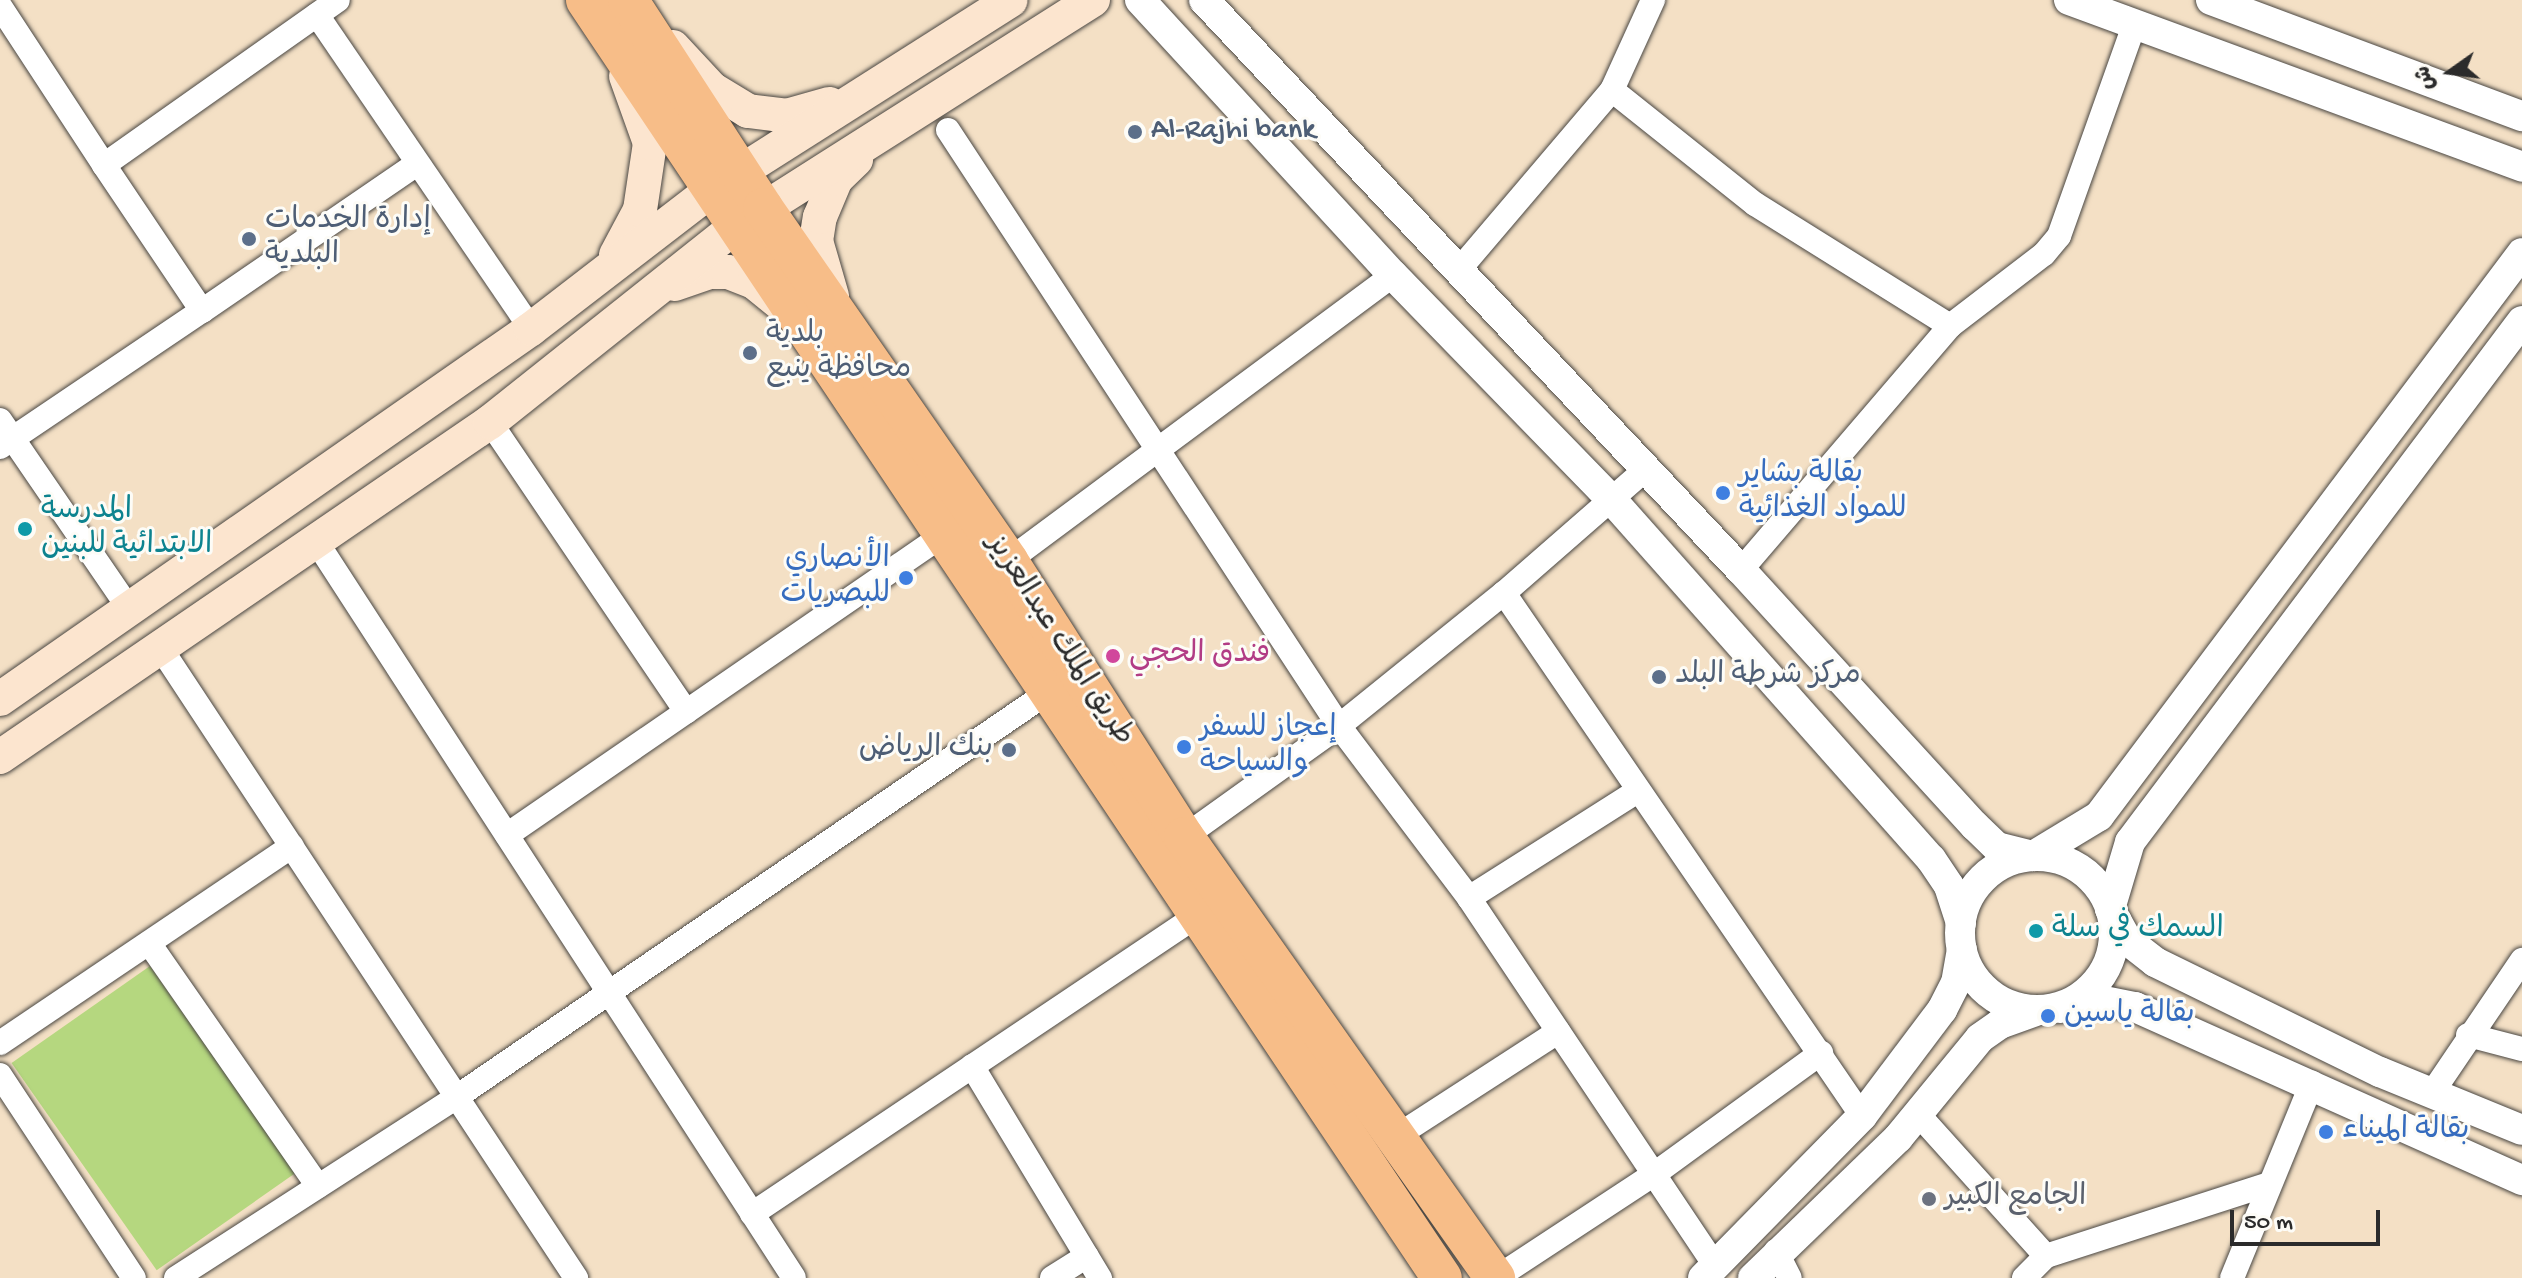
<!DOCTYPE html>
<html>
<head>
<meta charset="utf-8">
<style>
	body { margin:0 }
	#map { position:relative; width:2522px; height:1278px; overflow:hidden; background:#f4e0c5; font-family:"Gochi Hand","Playpen Sans Arabic",sans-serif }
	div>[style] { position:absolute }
	.green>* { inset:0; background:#b5d77f; transform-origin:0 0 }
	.roads { filter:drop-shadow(0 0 2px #494642) drop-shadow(0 0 2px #494642) }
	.minor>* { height:24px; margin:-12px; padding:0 12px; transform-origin:12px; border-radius:12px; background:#fff }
	.tertiary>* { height:30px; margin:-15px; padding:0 15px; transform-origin:15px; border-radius:15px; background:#fff }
	.tertiary>.ring { margin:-15px; padding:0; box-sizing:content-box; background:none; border:30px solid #fff; border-radius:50% }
	.secondary>* { height:34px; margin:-17px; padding:0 17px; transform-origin:17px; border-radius:17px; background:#fce5cf }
	.trunk>* { height:40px; margin:-20px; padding:0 20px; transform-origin:20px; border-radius:20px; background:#f7bd88 }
	.dots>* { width:22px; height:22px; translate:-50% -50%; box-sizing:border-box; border:4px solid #fdfcf7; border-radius:50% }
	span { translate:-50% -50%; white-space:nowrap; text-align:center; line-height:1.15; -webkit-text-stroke:6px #fdfcf7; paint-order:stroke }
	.service-label { font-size:30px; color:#4e5e75 }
	.left { translate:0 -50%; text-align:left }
	.right { translate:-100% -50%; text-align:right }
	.shop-label { font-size:30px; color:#366cbe }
	.culture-label { font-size:30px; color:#0d838f }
	.street-label { font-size:30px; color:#2b2b2b }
	.hotel-label { font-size:30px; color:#b23c85 }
	.worship-label { font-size:30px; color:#5b616d }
	.north { position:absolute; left:2410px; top:32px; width:80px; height:80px; -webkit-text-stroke:6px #fdfcf7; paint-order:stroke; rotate:256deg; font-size:22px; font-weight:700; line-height:32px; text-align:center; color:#2b2b2b }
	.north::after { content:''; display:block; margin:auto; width:28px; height:36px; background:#2b2b2b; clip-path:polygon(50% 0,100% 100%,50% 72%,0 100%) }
	.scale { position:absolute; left:2230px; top:1210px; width:150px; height:36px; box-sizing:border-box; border:4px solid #2b2b2b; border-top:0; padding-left:10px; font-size:24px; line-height:28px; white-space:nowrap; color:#2b2b2b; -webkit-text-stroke:6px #fdfcf7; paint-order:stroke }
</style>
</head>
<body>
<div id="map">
	<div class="green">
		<div style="left:150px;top:966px;width:253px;height:169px;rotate:55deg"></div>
	</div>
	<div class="roads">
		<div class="minor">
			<div style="left:0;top:6px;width:190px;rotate:56.8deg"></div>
			<div style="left:104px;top:165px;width:286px;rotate:-35.2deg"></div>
			<div style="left:317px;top:15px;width:380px;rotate:55.7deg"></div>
			<div style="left:1612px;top:90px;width:183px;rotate:38.6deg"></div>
			<div style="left:1755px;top:204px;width:230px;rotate:32deg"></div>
			<div style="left:948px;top:130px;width:713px;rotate:56.73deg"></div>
			<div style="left:1339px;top:726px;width:216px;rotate:52.9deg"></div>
			<div style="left:1469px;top:898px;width:443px;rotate:56.2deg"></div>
			<div style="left:104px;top:165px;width:176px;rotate:56.1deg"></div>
			<div style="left:202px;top:311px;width:258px;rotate:-34.4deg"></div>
			<div style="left:1458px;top:271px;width:238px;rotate:-49.6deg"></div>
			<div style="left:1612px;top:90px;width:99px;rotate:-65.5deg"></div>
			<div style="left:0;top:420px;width:230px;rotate:55.6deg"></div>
			<div style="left:490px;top:422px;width:350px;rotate:55.9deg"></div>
			<div style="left:0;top:447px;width:244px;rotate:-34deg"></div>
			<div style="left:316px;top:541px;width:878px;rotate:57.03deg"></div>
			<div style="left:1008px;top:561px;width:480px;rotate:-36.6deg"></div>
			<div style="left:1741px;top:570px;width:321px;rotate:-49.4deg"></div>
			<div style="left:1950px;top:326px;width:118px;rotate:-37.5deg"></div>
			<div style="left:2044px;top:254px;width:23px;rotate:-50deg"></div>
			<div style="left:2059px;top:236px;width:224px;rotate:-70.4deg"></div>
			<div style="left:1504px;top:593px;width:634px;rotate:55.61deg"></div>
			<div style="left:160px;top:647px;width:756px;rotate:56.6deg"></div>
			<div style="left:507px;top:835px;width:533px;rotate:-34.53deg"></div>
			<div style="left:1184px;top:837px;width:191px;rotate:-35.6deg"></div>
			<div style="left:1339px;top:726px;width:212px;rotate:-38.9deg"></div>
			<div style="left:1504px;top:593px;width:187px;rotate:-41.1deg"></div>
			<div style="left:1469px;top:898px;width:198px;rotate:-32.4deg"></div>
			<div style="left:149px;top:943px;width:296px;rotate:55.2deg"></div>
			<div style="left:2468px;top:1035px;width:56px;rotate:14.5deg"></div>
			<div style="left:0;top:1043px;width:352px;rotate:-34deg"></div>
			<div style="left:972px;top:1066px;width:248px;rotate:58.9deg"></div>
			<div style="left:0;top:1075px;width:243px;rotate:56.6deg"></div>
			<div style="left:2432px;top:1093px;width:161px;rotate:-55.9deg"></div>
			<div style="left:1918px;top:1114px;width:191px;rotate:48deg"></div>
			<div style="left:2046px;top:1256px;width:234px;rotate:-17.9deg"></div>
			<div style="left:1397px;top:1136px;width:192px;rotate:-32.9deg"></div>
			<div style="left:752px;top:1214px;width:541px;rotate:-33.84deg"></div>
			<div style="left:1776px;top:1251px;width:30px;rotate:63deg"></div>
			<div style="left:176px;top:1278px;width:336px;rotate:-32.8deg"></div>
			<div style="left:458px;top:1096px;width:717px;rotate:-34.38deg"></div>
			<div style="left:1052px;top:1278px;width:41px;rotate:-32.2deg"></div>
			<div style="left:1496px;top:1278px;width:188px;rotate:-33.3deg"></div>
			<div style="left:1653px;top:1175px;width:208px;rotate:-36deg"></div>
			<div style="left:2024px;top:1278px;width:31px;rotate:-45deg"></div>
			<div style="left:2232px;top:1278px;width:211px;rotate:-67.7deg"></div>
		</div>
		<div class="tertiary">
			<div style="left:1140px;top:0;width:374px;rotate:47.4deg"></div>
			<div style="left:1393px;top:275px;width:314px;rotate:45.8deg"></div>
			<div style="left:1612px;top:500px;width:480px;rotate:48.4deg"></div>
			<div style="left:1931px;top:859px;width:32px;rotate:56deg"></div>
			<div style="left:1949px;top:886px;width:39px;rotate:72deg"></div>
			<div style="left:1204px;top:0;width:783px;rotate:46.71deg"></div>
			<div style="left:1741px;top:570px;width:347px;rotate:47.6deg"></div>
			<div style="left:1975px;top:826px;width:30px;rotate:44deg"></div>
			<div style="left:1997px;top:847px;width:37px;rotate:14deg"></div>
			<div style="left:2033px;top:856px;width:77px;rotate:-31.2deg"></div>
			<div style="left:2099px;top:816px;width:704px;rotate:-53.08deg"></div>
			<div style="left:2069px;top:0;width:483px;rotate:20.2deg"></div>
			<div style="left:2211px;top:0;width:332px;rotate:20.5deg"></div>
			<div style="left:2522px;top:321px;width:652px;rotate:126.96deg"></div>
			<div style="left:2130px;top:842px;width:70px;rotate:106.6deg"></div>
			<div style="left:2110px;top:909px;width:35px;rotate:61deg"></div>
			<div style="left:2127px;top:940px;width:36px;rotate:38deg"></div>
			<div style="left:2155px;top:962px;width:250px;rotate:26.1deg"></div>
			<div style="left:2380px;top:1072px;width:153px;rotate:22.2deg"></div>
			<div class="ring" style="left:1960px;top:856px;width:124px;height:124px"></div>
			<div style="left:2060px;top:1008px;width:45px;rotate:-9deg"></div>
			<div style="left:2104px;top:1001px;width:32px;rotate:11deg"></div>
			<div style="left:2135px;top:1007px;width:424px;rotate:24.1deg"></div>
			<div style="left:1703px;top:1278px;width:227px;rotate:-45.5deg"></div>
			<div style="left:1862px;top:1116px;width:133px;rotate:-53deg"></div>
			<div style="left:1942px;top:1010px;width:30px;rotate:-63deg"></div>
			<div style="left:1956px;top:983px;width:34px;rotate:-80deg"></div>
			<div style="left:1753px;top:1278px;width:202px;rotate:-44deg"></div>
			<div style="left:1898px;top:1138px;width:129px;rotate:-50.6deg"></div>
			<div style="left:1980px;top:1038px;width:24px;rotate:-35deg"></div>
			<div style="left:2000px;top:1024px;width:37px;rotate:-20deg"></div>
		</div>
		<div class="secondary">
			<div style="left:673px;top:47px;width:57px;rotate:47.1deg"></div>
			<div style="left:712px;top:89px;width:42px;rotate:31.4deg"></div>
			<div style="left:748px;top:111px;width:38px;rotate:7deg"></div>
			<div style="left:786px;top:116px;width:45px;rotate:-15.6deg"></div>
			<div style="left:616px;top:255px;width:51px;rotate:-61.9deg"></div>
			<div style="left:640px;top:210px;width:68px;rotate:-81.5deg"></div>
			<div style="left:650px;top:143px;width:71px;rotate:-109.7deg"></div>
			<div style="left:675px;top:284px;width:36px;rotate:-19deg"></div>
			<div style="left:709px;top:272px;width:19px"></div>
			<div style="left:728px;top:272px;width:28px;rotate:21deg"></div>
			<div style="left:754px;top:282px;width:40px;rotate:39deg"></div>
			<div style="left:832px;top:296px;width:57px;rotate:-106.2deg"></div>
			<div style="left:816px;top:241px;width:24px;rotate:-81deg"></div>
			<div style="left:820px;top:217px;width:41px;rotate:-67.2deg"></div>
			<div style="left:836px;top:179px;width:28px;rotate:-44deg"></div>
			<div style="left:0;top:699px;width:647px;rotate:-34.87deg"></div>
			<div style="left:531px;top:329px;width:226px;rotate:-37.6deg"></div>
			<div style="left:710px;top:191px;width:356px;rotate:-32.4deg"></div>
			<div style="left:0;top:757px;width:594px;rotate:-34.36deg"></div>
			<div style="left:490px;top:422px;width:313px;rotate:-38.5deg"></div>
			<div style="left:735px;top:227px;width:424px;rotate:-32.4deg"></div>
		</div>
		<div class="trunk">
			<div style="left:586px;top:0;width:1538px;rotate:56.19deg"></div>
			<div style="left:628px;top:0;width:248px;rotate:57deg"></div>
			<div style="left:763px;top:208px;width:430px;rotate:55.2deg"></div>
			<div style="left:1008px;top:561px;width:327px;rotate:57.5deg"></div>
			<div style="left:1184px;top:837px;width:540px;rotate:54.81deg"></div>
		</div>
	</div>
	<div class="dots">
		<div style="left:1135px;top:132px;background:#5c6f8a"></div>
		<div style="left:249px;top:239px;background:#5c6f8a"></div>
		<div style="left:750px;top:353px;background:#5c6f8a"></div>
		<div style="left:1723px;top:493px;background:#3f7fe0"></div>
		<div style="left:25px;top:529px;background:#0f9aa8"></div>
		<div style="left:906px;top:578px;background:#3f7fe0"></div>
		<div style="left:1113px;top:656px;background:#d1479c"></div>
		<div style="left:1659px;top:677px;background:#5c6f8a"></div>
		<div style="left:1184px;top:747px;background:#3f7fe0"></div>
		<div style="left:1009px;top:750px;background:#5c6f8a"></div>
		<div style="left:2036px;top:931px;background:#0f9aa8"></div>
		<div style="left:2048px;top:1016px;background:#3f7fe0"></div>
		<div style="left:2326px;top:1132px;background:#3f7fe0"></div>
		<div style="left:1929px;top:1199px;background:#6b7280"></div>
	</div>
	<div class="service-label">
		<span class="left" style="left:1151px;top:132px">Al-Rajhi bank</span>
		<span class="left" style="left:265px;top:239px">إدارة الخدمات<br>البلدية</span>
		<span class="left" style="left:766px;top:353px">بلدية<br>محافظة ينبع</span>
		<span class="left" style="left:1675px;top:677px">مركز شرطة البلد</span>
		<span class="right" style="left:993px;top:750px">بنك الرياض</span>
	</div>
	<div class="shop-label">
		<span class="left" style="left:1739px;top:493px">بقالة بشاير<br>للمواد الغذائية</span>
		<span class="right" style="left:890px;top:578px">الأنصاري<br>للبصريات</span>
		<span class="left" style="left:1200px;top:747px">إعجاز للسفر<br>والسياحة</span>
		<span class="left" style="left:2064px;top:1016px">بقالة ياسين</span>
		<span class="left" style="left:2342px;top:1132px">بقالة الميناء</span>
	</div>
	<div class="culture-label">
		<span class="left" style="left:41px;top:529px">المدرسة<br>الابتدائية للبنين</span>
		<span class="left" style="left:2052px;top:931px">السمك في سلة</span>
	</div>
	<div class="street-label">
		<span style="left:1058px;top:641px;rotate:57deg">طريق الملك عبدالعزيز</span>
	</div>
	<div class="hotel-label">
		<span class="left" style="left:1129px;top:656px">فندق الحجي</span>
	</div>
	<div class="worship-label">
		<span class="left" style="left:1945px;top:1199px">الجامع الكبير</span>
	</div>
	<div class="north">ش</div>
	<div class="scale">50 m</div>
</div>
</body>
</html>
